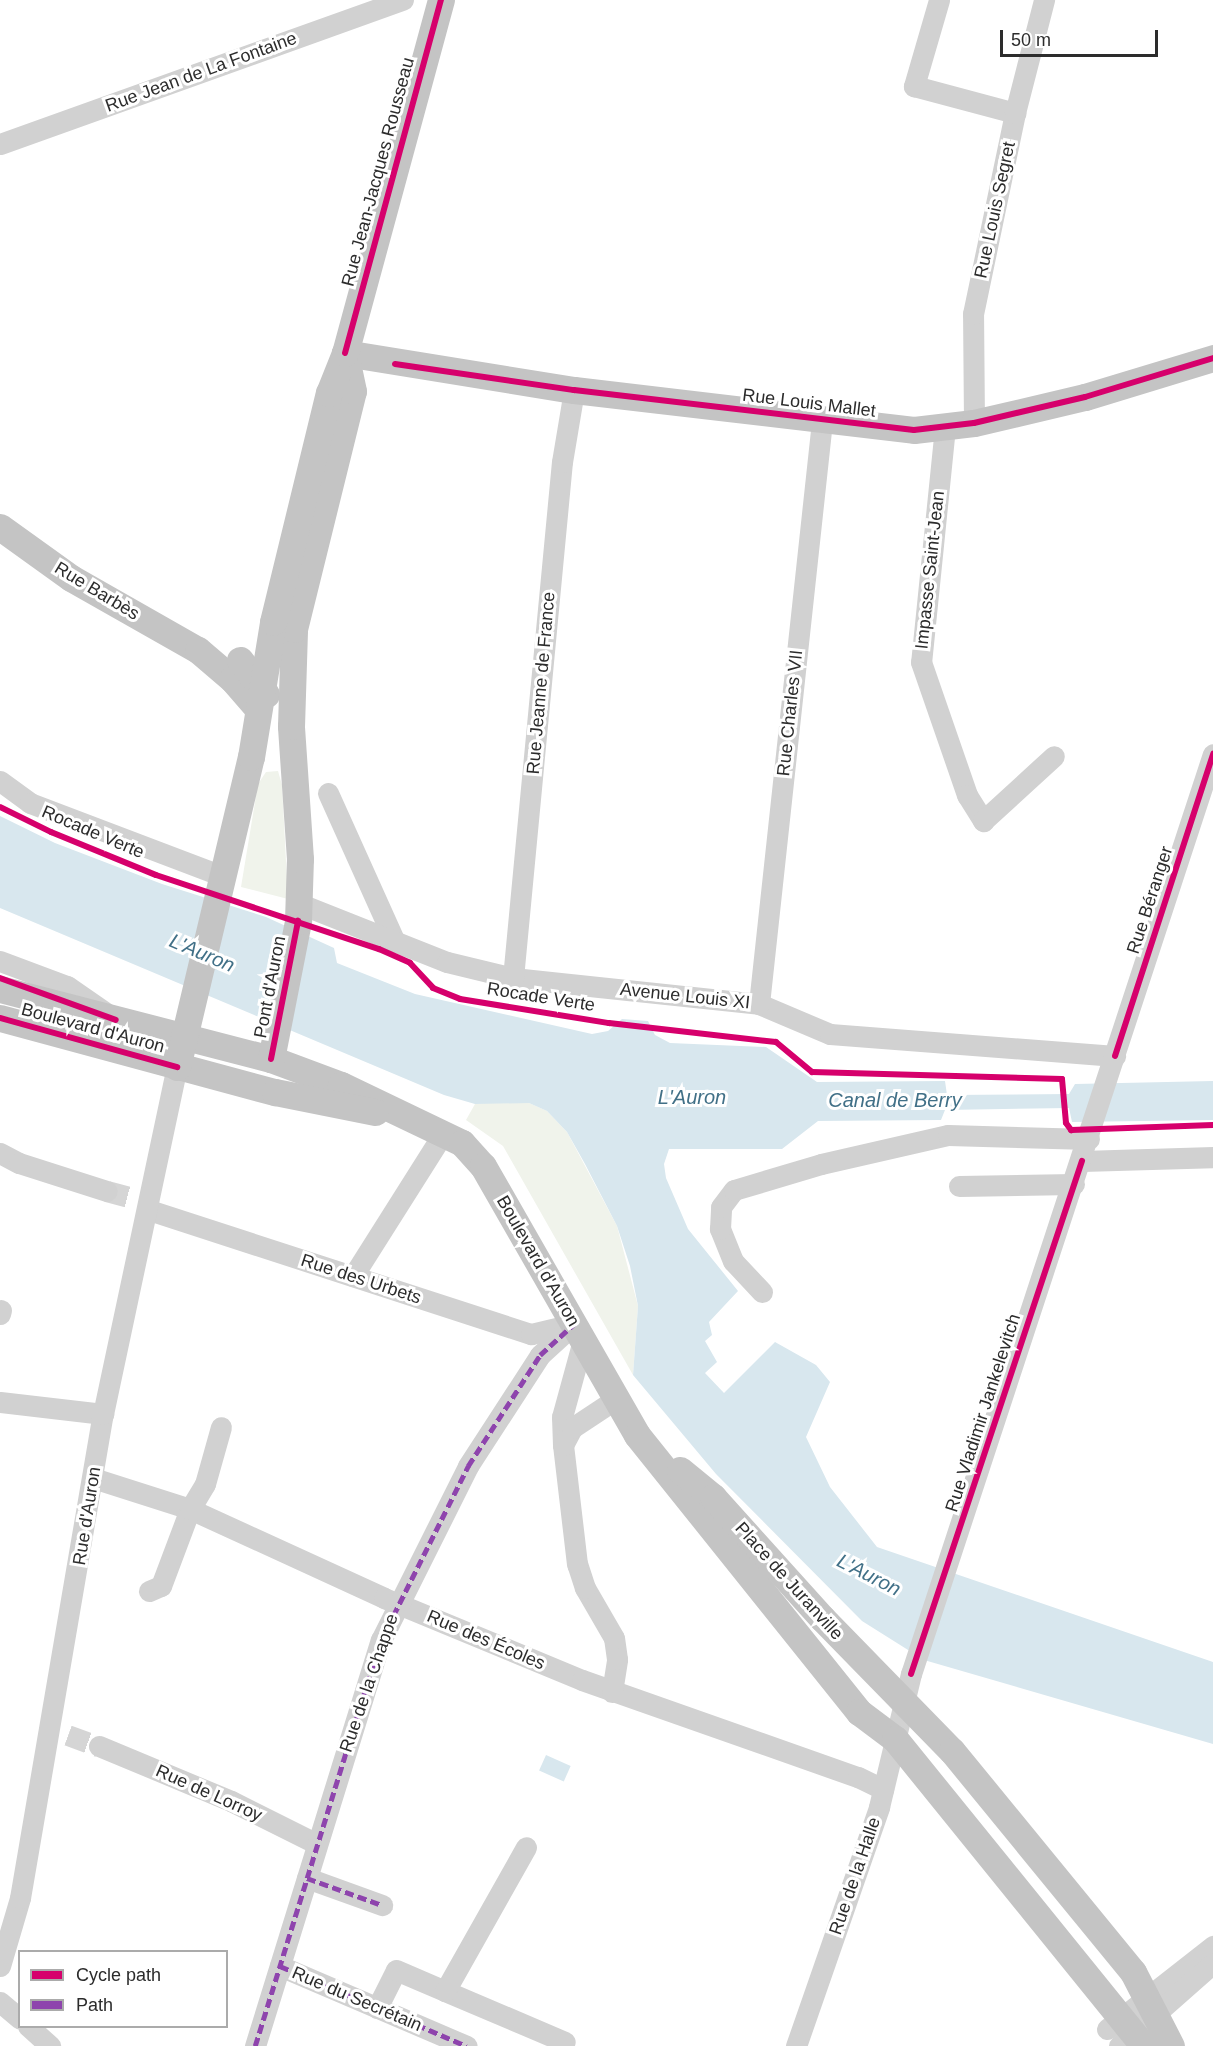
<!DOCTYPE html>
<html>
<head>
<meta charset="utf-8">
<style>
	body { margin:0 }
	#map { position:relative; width:1213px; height:2046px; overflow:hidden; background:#fff; font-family:Arial,sans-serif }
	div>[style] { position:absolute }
	.green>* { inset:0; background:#f0f3eb }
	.water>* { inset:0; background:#d8e7ee; transform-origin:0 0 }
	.minor-tunnel>* { height:21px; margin-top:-10.5px; transform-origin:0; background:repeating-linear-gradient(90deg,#d5d5d5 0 21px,transparent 0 31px) }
	.minor>* { height:21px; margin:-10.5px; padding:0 10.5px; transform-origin:10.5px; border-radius:10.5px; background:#d1d1d1 }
	.major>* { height:27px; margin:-13.5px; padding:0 13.5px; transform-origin:13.5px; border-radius:13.5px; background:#c4c4c4 }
	.quiet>* { height:4.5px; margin-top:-2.25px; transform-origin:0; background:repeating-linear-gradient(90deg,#8e44ad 0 9px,transparent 0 13.5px) }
	.cycleway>* { height:6px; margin:-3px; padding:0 3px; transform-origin:3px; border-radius:3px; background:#d6006c }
	span { translate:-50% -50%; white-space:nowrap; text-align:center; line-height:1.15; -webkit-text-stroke:6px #fff; paint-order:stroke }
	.street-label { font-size:18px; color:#2c2c2c }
	.water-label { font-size:20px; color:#417087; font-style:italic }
	.legend { position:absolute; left:18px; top:1950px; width:210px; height:78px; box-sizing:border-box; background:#fff; border:2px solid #ababab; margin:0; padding:8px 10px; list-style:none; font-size:18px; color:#2c2c2c }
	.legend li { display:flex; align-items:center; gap:12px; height:30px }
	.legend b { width:30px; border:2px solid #ababab }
	.scale { position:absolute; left:1000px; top:30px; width:158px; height:27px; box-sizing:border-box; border:3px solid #2c2c2c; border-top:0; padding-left:8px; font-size:18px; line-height:21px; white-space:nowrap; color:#2c2c2c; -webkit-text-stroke:4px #fff; paint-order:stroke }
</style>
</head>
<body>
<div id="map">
	<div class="green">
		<div style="clip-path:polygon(278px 771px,282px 785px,288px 899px,241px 887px,258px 784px,266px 772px)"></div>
		<div style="clip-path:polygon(500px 1101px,529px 1103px,547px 1111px,567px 1132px,617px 1226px,638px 1306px,633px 1375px,503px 1146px,466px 1120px,475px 1104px)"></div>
	</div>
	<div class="water">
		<div style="clip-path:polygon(0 816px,55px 843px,162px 884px,266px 917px,334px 948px,337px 963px,415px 994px,592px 1034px,608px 1031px,622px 1019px,648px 1021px,655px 1035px,670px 1043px,766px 1047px,817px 1082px,945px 1081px,947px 1095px,1069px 1094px,1075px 1084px,1213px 1081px,1213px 1120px,1072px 1122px,1069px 1108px,945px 1110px,941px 1120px,818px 1121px,782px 1149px,669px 1149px,664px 1164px,666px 1178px,688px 1229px,738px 1291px,709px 1322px,712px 1335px,705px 1341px,717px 1362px,705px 1373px,724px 1393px,775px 1342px,816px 1365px,830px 1382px,806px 1437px,830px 1487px,877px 1547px,1213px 1662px,1213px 1744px,924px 1660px,862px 1621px,716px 1474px,633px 1375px,638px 1306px,630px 1266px,617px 1226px,585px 1164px,567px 1132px,547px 1111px,529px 1103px,475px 1104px,444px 1095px,0 908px)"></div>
		<div style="left:546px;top:1755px;width:27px;height:17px;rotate:24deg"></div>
	</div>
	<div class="minor-tunnel">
		<div style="left:107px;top:1191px;width:28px;rotate:15deg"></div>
		<div style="left:68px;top:1735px;width:33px;rotate:20deg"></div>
	</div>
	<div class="minor">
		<div style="left:939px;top:0;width:90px;rotate:106.2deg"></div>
		<div style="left:914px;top:86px;width:105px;rotate:15deg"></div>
		<div style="left:0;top:144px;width:428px;rotate:-19.7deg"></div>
		<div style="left:974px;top:423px;width:109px;rotate:-90.5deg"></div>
		<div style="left:973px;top:314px;width:205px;rotate:-78.2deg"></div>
		<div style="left:1015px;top:113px;width:117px;rotate:-75.6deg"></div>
		<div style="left:945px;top:427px;width:236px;rotate:95.8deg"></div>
		<div style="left:921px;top:662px;width:141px;rotate:70.9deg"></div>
		<div style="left:967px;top:795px;width:31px;rotate:58deg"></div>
		<div style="left:983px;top:821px;width:96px;rotate:-42.5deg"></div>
		<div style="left:0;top:781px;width:37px;rotate:36deg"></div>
		<div style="left:30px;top:803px;width:205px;rotate:20.8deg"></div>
		<div style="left:328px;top:793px;width:163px;rotate:65.8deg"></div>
		<div style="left:298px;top:903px;width:160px;rotate:21.6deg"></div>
		<div style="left:447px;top:962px;width:68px;rotate:13.6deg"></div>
		<div style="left:513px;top:978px;width:247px;rotate:6deg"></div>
		<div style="left:759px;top:1004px;width:77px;rotate:22.9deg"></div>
		<div style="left:830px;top:1034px;width:286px;rotate:4.4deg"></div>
		<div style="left:0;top:961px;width:72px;rotate:20.5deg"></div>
		<div style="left:67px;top:986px;width:47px;rotate:34.7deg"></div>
		<div style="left:513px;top:978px;width:518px;rotate:-84.58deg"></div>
		<div style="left:562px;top:462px;width:73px;rotate:-80.5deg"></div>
		<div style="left:759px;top:1004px;width:586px;rotate:-83.83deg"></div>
		<div style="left:0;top:1153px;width:21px;rotate:28deg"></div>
		<div style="left:19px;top:1163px;width:92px;rotate:17.7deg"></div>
		<div style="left:1082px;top:1161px;width:131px;rotate:-1.7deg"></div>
		<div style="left:959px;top:1186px;width:115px;rotate:-1deg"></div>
		<div style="left:149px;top:1210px;width:402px;rotate:18deg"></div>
		<div style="left:531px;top:1334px;width:43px;rotate:-13.4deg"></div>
		<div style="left:353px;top:1276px;width:170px;rotate:-57.7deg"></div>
		<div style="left:762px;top:1292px;width:42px;rotate:-133.1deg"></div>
		<div style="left:733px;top:1261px;width:35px;rotate:-112deg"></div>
		<div style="left:720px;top:1229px;width:22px;rotate:-87deg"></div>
		<div style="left:721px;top:1207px;width:21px;rotate:-53deg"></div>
		<div style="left:734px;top:1190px;width:91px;rotate:-16.6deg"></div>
		<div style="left:821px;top:1164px;width:130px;rotate:-12.9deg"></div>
		<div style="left:948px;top:1135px;width:141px;rotate:1.6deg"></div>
		<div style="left:0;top:1314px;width:4px;rotate:-76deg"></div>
		<div style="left:0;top:1402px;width:104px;rotate:6.6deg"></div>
		<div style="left:563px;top:1445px;width:28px;rotate:-92deg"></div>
		<div style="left:562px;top:1417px;width:80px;rotate:-74.7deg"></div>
		<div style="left:93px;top:1478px;width:102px;rotate:17.7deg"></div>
		<div style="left:190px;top:1509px;width:213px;rotate:24.6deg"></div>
		<div style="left:384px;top:1598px;width:214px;rotate:22.5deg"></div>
		<div style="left:582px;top:1680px;width:293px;rotate:19.4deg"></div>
		<div style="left:858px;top:1777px;width:28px;rotate:26deg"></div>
		<div style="left:149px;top:1591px;width:13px;rotate:-23deg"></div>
		<div style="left:161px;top:1586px;width:82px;rotate:-69.4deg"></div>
		<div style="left:190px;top:1509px;width:29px;rotate:-59deg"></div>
		<div style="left:205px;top:1484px;width:59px;rotate:-74.3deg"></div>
		<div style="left:612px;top:1692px;width:33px;rotate:-81deg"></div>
		<div style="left:617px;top:1659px;width:21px;rotate:-98deg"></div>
		<div style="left:614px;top:1638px;width:58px;rotate:-120.1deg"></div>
		<div style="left:585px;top:1588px;width:25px;rotate:-108deg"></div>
		<div style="left:577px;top:1564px;width:120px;rotate:-96.7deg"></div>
		<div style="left:563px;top:1445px;width:19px;rotate:-62deg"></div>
		<div style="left:572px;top:1428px;width:53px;rotate:-33.4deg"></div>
		<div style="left:99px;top:1746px;width:143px;rotate:22.6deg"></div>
		<div style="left:231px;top:1801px;width:96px;rotate:26.6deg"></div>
		<div style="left:307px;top:1878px;width:80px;rotate:19.8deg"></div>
		<div style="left:0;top:1966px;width:71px;rotate:-73.6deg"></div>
		<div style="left:20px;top:1898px;width:491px;rotate:-80.3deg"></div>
		<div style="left:103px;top:1414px;width:355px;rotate:-78deg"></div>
		<div style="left:280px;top:1966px;width:203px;rotate:23.2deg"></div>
		<div style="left:445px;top:1991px;width:130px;rotate:23deg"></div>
		<div style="left:0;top:2002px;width:26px;rotate:40deg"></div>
		<div style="left:377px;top:2008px;width:42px;rotate:-63.4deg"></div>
		<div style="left:396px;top:1970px;width:53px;rotate:23.2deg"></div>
		<div style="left:445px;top:1991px;width:165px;rotate:-60.6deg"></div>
		<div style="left:28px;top:2026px;width:30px;rotate:42deg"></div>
		<div style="left:1107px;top:2029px;width:135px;rotate:-38.1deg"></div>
		<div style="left:255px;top:2046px;width:425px;rotate:-72.8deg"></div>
		<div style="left:381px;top:1640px;width:195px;rotate:-63.4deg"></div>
		<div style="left:468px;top:1466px;width:132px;rotate:-57deg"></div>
		<div style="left:540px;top:1355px;width:46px;rotate:-42.4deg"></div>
		<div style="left:796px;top:2046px;width:253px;rotate:-70.8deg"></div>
		<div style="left:879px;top:1807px;width:137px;rotate:-76.5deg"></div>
		<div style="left:911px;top:1674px;width:968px;rotate:-71.83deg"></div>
		<div style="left:1119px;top:2046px;width:125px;rotate:-41.4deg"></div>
	</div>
	<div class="major">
		<div style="left:345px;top:353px;width:232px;rotate:9.2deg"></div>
		<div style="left:574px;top:390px;width:342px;rotate:6.7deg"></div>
		<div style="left:914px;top:430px;width:60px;rotate:-6.7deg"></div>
		<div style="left:974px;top:423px;width:114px;rotate:-13.2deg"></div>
		<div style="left:1085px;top:397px;width:134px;rotate:-16.9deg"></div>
		<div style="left:0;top:527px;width:87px;rotate:35.7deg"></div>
		<div style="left:71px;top:578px;width:146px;rotate:29.6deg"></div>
		<div style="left:198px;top:650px;width:45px;rotate:40.5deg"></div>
		<div style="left:232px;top:679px;width:38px;rotate:49deg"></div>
		<div style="left:240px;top:660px;width:43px;rotate:52.6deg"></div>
		<div style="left:0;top:989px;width:280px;rotate:14.5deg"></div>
		<div style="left:271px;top:1059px;width:75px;rotate:20.4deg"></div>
		<div style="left:341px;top:1085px;width:134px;rotate:25.6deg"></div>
		<div style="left:462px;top:1143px;width:31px;rotate:48deg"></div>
		<div style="left:483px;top:1166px;width:310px;rotate:60.2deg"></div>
		<div style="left:637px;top:1435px;width:355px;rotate:51.3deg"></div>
		<div style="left:859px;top:1712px;width:45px;rotate:36.9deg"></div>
		<div style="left:895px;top:1739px;width:395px;rotate:51deg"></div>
		<div style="left:0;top:1018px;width:285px;rotate:15.1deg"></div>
		<div style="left:275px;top:1092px;width:102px;rotate:11.3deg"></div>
		<div style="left:271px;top:1059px;width:141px;rotate:-78.9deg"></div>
		<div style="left:298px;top:921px;width:62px;rotate:-88.2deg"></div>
		<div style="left:300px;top:859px;width:133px;rotate:-93.9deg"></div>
		<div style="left:291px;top:726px;width:97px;rotate:-88.2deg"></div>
		<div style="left:294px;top:629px;width:245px;rotate:-76.1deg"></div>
		<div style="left:353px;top:391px;width:39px;rotate:-102deg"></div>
		<div style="left:177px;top:1067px;width:319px;rotate:-76.6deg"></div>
		<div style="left:251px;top:757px;width:137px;rotate:-80.7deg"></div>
		<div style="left:273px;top:622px;width:236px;rotate:-76.3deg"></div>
		<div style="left:329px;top:393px;width:43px;rotate:-68.2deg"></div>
		<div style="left:345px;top:353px;width:366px;rotate:-74.8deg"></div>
		<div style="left:680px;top:1470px;width:43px;rotate:39.3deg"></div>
		<div style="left:713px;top:1497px;width:163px;rotate:48deg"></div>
		<div style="left:822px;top:1618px;width:186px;rotate:45.7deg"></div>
		<div style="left:952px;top:1751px;width:286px;rotate:50.7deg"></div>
		<div style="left:1133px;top:1972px;width:83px;rotate:62.8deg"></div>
	</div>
	<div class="quiet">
		<div style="left:307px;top:1878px;width:80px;rotate:19.8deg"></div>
		<div style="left:280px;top:1966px;width:203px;rotate:23.2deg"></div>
		<div style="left:255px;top:2046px;width:425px;rotate:-72.8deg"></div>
		<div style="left:381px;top:1640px;width:195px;rotate:-63.4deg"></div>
		<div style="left:468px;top:1466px;width:132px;rotate:-57deg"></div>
		<div style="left:540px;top:1355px;width:46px;rotate:-42.4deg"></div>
	</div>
	<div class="cycleway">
		<div style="left:345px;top:353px;width:366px;rotate:-74.8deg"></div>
		<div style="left:395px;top:364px;width:181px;rotate:8.3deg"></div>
		<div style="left:574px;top:390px;width:342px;rotate:6.7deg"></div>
		<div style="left:914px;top:430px;width:60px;rotate:-6.7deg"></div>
		<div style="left:974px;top:423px;width:114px;rotate:-13.2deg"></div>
		<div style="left:1085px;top:397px;width:134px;rotate:-16.9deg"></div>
		<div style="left:0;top:807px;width:57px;rotate:26.1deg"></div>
		<div style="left:51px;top:832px;width:113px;rotate:22.3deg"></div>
		<div style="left:156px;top:875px;width:235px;rotate:18.4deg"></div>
		<div style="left:379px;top:949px;width:34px;rotate:24deg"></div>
		<div style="left:410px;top:963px;width:34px;rotate:47deg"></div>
		<div style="left:433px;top:988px;width:29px;rotate:22deg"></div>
		<div style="left:460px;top:999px;width:151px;rotate:9.2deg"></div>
		<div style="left:609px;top:1023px;width:168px;rotate:6.5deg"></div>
		<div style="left:776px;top:1042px;width:47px;rotate:39.8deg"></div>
		<div style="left:812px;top:1072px;width:250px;rotate:1.6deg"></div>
		<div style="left:1062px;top:1079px;width:44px;rotate:84.8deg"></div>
		<div style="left:1066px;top:1123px;width:9px;rotate:54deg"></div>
		<div style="left:1071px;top:1130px;width:142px;rotate:-2deg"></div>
		<div style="left:0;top:978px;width:123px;rotate:19.9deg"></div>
		<div style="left:0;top:1018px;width:184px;rotate:15.5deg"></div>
		<div style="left:1115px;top:1056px;width:318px;rotate:-72deg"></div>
		<div style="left:271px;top:1059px;width:141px;rotate:-78.9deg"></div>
		<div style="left:911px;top:1674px;width:541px;rotate:-71.57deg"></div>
	</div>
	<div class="street-label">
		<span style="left:201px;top:72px;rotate:-20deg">Rue Jean de La Fontaine</span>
		<span style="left:378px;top:172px;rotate:-75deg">Rue Jean-Jacques Rousseau</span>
		<span style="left:995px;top:210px;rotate:-78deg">Rue Louis Segret</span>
		<span style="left:809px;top:403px;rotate:7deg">Rue Louis Mallet</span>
		<span style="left:930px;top:570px;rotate:-84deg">Impasse Saint-Jean</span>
		<span style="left:97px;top:591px;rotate:31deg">Rue Barbès</span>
		<span style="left:541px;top:683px;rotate:-85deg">Rue Jeanne de France</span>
		<span style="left:790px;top:713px;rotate:-84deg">Rue Charles VII</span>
		<span style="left:93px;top:832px;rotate:23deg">Rocade Verte</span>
		<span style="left:1150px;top:900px;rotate:-72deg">Rue Béranger</span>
		<span style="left:270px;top:987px;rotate:-79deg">Pont d'Auron</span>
		<span style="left:685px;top:996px;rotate:6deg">Avenue Louis XI</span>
		<span style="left:541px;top:997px;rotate:9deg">Rocade Verte</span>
		<span style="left:93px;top:1028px;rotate:15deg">Boulevard d'Auron</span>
		<span style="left:538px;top:1261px;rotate:60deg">Boulevard d'Auron</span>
		<span style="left:361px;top:1279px;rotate:18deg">Rue des Urbets</span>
		<span style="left:983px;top:1413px;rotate:-72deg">Rue Vladimir Jankelevitch</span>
		<span style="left:87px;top:1516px;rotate:-81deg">Rue d'Auron</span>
		<span style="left:789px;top:1581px;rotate:48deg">Place de Juranville</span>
		<span style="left:486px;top:1640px;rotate:23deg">Rue des Écoles</span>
		<span style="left:369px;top:1683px;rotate:-71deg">Rue de la Chappe</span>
		<span style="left:209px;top:1793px;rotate:24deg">Rue de Lorroy</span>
		<span style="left:855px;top:1876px;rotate:-71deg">Rue de la Halle</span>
		<span style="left:357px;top:1999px;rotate:23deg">Rue du Secrétain</span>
	</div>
	<div class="water-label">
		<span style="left:202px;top:953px;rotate:23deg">L'Auron</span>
		<span style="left:692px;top:1097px">L'Auron</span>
		<span style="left:895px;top:1100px">Canal de Berry</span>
		<span style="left:869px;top:1575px;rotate:27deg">L'Auron</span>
	</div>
	<ul class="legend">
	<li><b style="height:8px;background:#d6006c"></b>Cycle path</li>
	<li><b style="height:8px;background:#8e44ad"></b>Path</li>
	</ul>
	<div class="scale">50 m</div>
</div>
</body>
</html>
